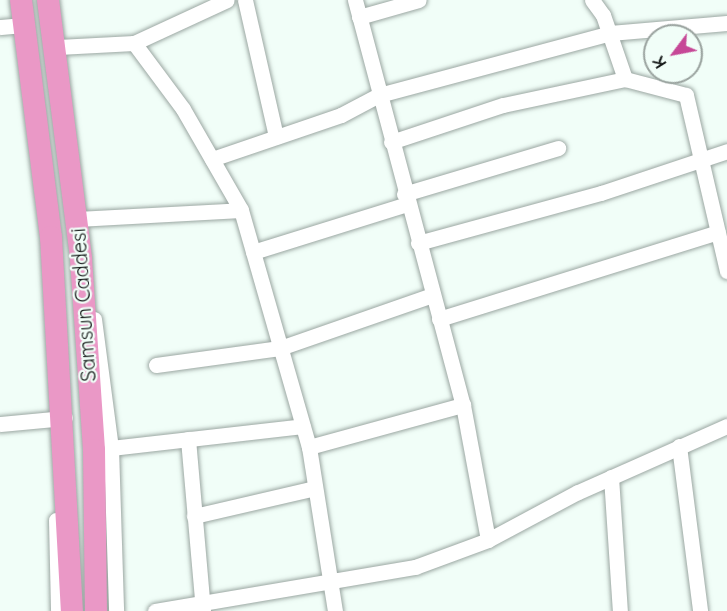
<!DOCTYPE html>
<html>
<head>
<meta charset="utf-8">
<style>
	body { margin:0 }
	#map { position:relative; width:727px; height:611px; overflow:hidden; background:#f1fef8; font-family:Quicksand,sans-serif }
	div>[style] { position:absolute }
	.roads { filter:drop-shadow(0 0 2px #9ba7a2) drop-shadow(0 0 2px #9ba7a2) }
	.minor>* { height:15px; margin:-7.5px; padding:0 7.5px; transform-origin:7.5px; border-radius:7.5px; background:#fff }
	.highway>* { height:22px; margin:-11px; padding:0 11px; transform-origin:11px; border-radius:11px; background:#ea98c6 }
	span { translate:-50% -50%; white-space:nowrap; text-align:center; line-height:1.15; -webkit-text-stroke:4.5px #f1fef8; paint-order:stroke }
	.street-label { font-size:20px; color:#151918 }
	.north { position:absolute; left:643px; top:24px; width:60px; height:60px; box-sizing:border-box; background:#f1fef8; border:2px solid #99a29e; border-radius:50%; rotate:238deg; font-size:16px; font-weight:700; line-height:24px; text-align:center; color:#151918 }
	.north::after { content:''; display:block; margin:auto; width:21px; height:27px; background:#c64897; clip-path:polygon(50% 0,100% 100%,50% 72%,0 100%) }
</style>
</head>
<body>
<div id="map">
	<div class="roads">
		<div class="minor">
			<div style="left:245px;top:0;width:140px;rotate:77.2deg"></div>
			<div style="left:355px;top:0;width:419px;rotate:75.1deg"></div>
			<div style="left:463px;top:405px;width:137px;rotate:79.5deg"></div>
			<div style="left:592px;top:0;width:19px;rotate:54deg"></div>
			<div style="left:603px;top:15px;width:68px;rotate:71deg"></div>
			<div style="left:359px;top:17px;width:62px;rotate:-15.8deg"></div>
			<div style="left:0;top:27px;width:24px;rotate:-5deg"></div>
			<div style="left:134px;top:43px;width:82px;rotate:53.4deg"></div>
			<div style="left:183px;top:109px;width:116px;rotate:60.1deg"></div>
			<div style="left:241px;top:210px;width:247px;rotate:74deg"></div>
			<div style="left:309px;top:447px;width:166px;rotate:81deg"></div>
			<div style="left:58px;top:47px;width:76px;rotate:-3deg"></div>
			<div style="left:134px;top:43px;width:102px;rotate:-24.8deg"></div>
			<div style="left:391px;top:142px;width:118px;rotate:-18.3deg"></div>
			<div style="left:503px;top:105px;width:125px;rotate:-12deg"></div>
			<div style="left:625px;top:79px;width:63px;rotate:14.7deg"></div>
			<div style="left:686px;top:95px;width:181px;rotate:76.9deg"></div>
			<div style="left:212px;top:159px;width:136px;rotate:-18.8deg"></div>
			<div style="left:341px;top:115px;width:43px;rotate:-27.8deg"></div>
			<div style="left:379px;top:95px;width:239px;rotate:-15deg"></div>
			<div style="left:610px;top:33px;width:117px;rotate:-4.9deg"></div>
			<div style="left:404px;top:194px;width:161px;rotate:-16.6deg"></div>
			<div style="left:77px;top:219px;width:164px;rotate:-3.1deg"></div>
			<div style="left:418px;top:243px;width:190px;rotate:-15.3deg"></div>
			<div style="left:601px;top:193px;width:133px;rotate:-18.4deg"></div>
			<div style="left:253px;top:252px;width:161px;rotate:-17.3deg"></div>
			<div style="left:94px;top:319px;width:130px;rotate:82.5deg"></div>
			<div style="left:111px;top:448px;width:163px;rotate:88.2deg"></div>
			<div style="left:439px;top:319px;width:292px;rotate:-17.3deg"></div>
			<div style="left:156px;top:365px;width:125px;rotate:-7.8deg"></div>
			<div style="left:280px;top:348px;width:161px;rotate:-19.2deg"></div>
			<div style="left:0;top:424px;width:65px;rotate:-5.3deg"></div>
			<div style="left:188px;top:439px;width:173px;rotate:85deg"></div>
			<div style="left:679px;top:446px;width:166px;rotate:82.7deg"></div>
			<div style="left:309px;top:447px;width:160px;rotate:-15.3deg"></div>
			<div style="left:111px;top:448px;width:193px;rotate:-6.5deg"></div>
			<div style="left:611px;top:477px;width:134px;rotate:86.2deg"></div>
			<div style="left:194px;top:516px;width:124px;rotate:-13deg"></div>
			<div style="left:56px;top:520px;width:91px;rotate:88.7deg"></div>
			<div style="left:155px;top:611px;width:264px;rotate:-9.6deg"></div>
			<div style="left:415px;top:567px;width:78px;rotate:-20.3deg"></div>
			<div style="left:488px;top:540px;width:102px;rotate:-28.1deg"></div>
			<div style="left:578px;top:492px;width:163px;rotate:-23.9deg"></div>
		</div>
		<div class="highway">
			<div style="left:21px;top:0;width:239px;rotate:82.8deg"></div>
			<div style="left:51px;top:237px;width:375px;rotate:86.8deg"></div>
			<div style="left:48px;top:0;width:261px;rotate:82.7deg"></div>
			<div style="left:81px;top:259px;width:191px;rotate:86.1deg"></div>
			<div style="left:94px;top:450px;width:161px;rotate:89.3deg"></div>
		</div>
	</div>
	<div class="street-label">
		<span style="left:83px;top:305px;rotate:-94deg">Samsun Caddesi</span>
	</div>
	<div class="north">K</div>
</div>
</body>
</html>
